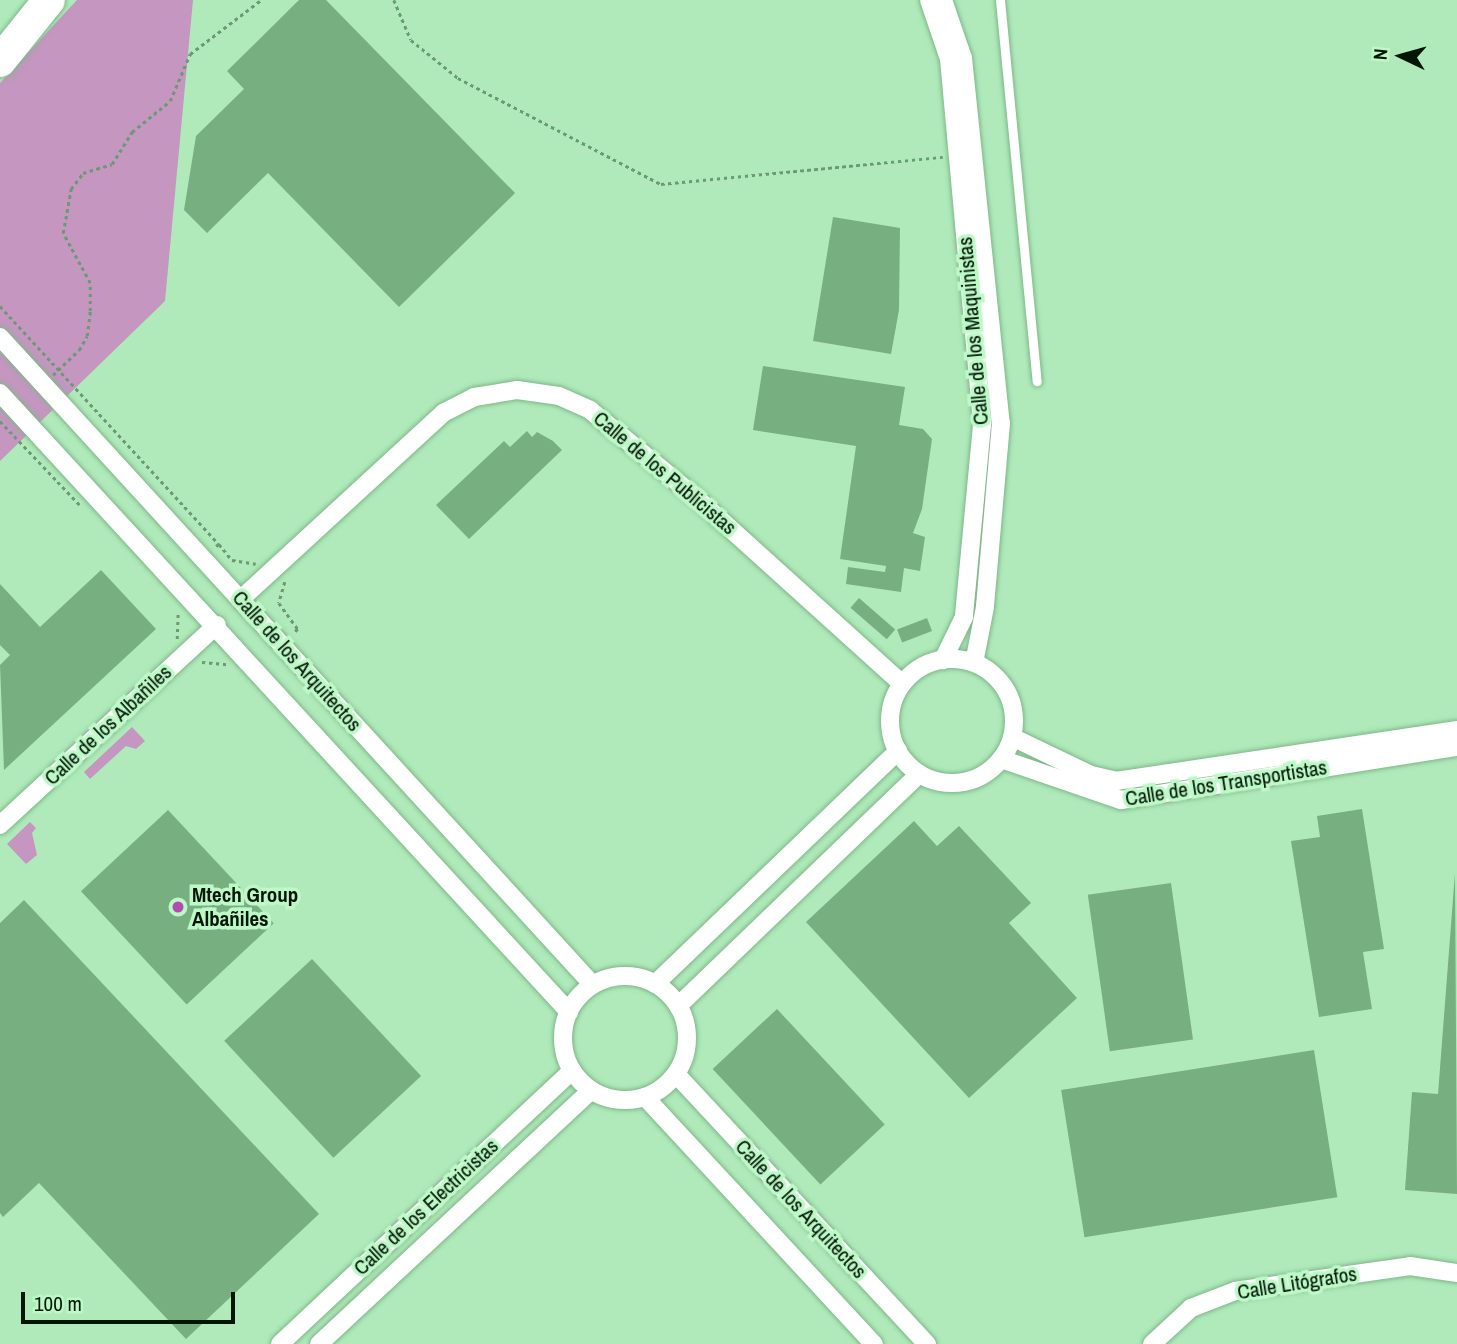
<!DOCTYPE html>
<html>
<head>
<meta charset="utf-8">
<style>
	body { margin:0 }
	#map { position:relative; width:1457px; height:1344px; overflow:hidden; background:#b0eaba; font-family:"Archivo Narrow",sans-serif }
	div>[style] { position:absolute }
	.green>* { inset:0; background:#c496c0 }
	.building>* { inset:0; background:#77af81; transform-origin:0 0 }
	.path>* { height:2.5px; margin-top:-1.25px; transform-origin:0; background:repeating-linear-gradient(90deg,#6d9874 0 3.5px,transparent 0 7px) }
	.roads { filter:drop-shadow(0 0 2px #7eb789) drop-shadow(0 0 2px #7eb789) }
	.lane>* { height:9px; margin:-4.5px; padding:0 4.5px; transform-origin:4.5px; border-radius:4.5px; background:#fff }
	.street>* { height:18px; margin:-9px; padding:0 9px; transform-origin:9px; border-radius:9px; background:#fff }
	.street>.ring { margin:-9px; padding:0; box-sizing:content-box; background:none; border:18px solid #fff; border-radius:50% }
	.highway>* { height:32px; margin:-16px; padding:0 16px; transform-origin:16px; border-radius:16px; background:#fff }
	.dots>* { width:19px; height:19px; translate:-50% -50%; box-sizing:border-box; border:4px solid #bdf8c7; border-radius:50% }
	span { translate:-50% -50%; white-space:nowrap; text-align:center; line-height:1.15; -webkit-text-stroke:7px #bdf8c7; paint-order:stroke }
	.street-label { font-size:21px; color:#011505 }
	.poi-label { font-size:21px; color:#011505; font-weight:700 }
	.left { translate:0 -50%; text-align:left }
	.north { position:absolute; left:1366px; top:21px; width:70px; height:70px; -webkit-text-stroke:5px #bdf8c7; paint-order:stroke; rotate:275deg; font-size:19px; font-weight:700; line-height:28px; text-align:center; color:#011505 }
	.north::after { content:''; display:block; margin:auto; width:24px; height:32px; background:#011505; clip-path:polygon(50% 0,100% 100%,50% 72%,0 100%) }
	.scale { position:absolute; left:21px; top:1292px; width:214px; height:32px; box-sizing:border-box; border:4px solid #011505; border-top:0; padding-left:9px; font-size:21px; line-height:24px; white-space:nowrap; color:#011505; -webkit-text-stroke:5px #bdf8c7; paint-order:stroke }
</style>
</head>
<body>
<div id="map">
	<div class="green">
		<div style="clip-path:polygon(77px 0,193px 0,165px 301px,0 461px,0 83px)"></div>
		<div style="clip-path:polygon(132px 727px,145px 741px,136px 749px,126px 746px,90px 779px,84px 772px)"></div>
		<div style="clip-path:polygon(30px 822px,36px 828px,32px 833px,37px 855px,26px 864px,7px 844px)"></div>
	</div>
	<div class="building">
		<div style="clip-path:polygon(299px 0,326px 0,515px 193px,399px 307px,268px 173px,207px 233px,184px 210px,196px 136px,244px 89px,227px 71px)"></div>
		<div style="clip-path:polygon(833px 217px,900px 228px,899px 310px,891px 354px,813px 341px)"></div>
		<div style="clip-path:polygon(763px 366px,905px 387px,899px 425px,923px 429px,932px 439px,922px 509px,913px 533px,925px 537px,920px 571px,904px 568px,901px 592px,846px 584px,848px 567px,885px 572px,886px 566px,840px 559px,856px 446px,753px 430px)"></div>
		<div style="clip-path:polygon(527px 431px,532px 437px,537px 432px,553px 441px,562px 450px,469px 539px,436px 505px,504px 441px,510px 447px)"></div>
		<div style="clip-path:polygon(101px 570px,156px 629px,4px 770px,0 665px,10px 655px,0 645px,0 584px,40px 627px)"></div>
		<div style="left:859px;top:598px;width:48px;height:13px;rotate:41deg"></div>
		<div style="left:927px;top:618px;width:14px;height:32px;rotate:69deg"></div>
		<div style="clip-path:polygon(1362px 809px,1384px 949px,1363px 952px,1372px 1009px,1319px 1017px,1291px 841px,1320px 837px,1317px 816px)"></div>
		<div style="left:168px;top:810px;width:155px;height:119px;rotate:47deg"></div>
		<div style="clip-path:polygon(914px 821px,937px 846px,959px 826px,1031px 903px,1009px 923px,1077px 998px,969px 1098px,806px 922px)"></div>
		<div style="clip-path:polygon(1455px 873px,1457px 1194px,1405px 1190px,1412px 1092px,1438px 1094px)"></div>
		<div style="left:1171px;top:883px;width:158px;height:84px;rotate:82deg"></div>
		<div style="clip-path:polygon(24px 900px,319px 1214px,186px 1339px,39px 1183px,3px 1217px,0 1213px,0 923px)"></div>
		<div style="left:312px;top:959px;width:160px;height:120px;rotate:47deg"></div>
		<div style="left:777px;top:1009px;width:158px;height:88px;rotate:47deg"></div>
		<div style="left:1314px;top:1050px;width:149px;height:256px;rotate:81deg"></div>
	</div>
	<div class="path">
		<div style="left:394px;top:0;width:43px;rotate:67deg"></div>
		<div style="left:411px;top:40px;width:60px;rotate:39deg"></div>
		<div style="left:458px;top:78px;width:229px;rotate:27.6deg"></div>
		<div style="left:661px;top:184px;width:283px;rotate:-5.5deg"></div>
		<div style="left:0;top:306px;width:323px;rotate:47.4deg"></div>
		<div style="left:219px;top:544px;width:7px;rotate:135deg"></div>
		<div style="left:53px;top:375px;width:36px;rotate:-44deg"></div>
		<div style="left:79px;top:350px;width:16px;rotate:-60deg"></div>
		<div style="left:87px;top:336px;width:25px;rotate:-83deg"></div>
		<div style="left:90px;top:311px;width:28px;rotate:-90deg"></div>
		<div style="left:90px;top:283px;width:57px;rotate:-118.4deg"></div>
		<div style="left:63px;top:233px;width:45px;rotate:-79.7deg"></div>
		<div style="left:71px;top:189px;width:20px;rotate:-53deg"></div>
		<div style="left:83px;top:173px;width:30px;rotate:-17deg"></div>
		<div style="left:112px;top:164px;width:38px;rotate:-58deg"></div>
		<div style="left:132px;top:132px;width:49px;rotate:-39.2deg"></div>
		<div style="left:170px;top:101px;width:51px;rotate:-66.9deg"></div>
		<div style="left:190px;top:54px;width:89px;rotate:-37.3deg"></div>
		<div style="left:0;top:421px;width:116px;rotate:46.4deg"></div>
		<div style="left:219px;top:544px;width:21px;rotate:51deg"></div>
		<div style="left:232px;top:560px;width:24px;rotate:9deg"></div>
		<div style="left:285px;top:582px;width:22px;rotate:106deg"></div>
		<div style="left:279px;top:603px;width:32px;rotate:54deg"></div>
		<div style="left:298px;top:629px;width:7px;rotate:135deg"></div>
		<div style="left:177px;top:639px;width:27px;rotate:-88deg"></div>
		<div style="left:202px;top:662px;width:25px;rotate:5deg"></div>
	</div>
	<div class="roads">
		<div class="lane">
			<div style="left:1000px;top:0;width:383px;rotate:84.5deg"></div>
		</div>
		<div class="street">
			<div style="left:929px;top:0;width:62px;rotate:71.3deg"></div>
			<div style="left:949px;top:59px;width:367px;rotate:84.8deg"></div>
			<div style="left:982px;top:425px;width:193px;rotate:95.4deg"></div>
			<div style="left:964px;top:617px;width:48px;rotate:116deg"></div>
			<div style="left:943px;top:0;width:61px;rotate:71deg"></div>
			<div style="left:963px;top:58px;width:367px;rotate:84.1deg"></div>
			<div style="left:1001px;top:423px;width:185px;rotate:95deg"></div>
			<div style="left:985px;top:607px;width:57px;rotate:101.1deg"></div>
			<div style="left:0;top:337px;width:878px;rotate:47.54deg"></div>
			<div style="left:0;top:393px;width:841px;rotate:47.41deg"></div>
			<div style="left:241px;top:599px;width:275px;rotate:-42.6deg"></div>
			<div style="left:443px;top:413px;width:35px;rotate:-27deg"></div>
			<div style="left:474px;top:397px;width:44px;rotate:-9.2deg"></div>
			<div style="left:517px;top:390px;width:42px;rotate:8.1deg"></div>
			<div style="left:559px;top:396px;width:34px;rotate:24deg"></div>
			<div style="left:590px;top:410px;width:132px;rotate:39.5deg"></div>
			<div style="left:692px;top:494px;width:283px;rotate:42.1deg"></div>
			<div class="ring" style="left:890px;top:659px;width:106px;height:106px"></div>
			<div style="left:1012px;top:737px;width:88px;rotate:25.7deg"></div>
			<div style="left:1091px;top:775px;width:26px;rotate:13deg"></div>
			<div style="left:1116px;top:781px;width:345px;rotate:-8.5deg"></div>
			<div style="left:1001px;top:759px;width:127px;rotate:18.9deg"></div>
			<div style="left:1121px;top:800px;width:340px;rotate:-9deg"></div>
			<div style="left:0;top:825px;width:295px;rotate:-42.7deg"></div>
			<div class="ring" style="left:563px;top:976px;width:106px;height:106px"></div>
			<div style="left:655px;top:984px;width:337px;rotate:-43.8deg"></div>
			<div style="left:678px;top:1006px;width:335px;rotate:-43.9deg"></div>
			<div style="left:676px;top:1074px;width:369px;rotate:47.1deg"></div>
			<div style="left:645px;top:1097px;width:337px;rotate:47.2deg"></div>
			<div style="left:280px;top:1344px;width:400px;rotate:-43.1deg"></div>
			<div style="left:319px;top:1344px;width:372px;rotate:-43deg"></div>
			<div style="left:1152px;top:1344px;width:53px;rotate:-42.7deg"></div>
			<div style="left:1191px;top:1308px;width:47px;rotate:-21.1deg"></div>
			<div style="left:1235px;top:1291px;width:177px;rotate:-8.1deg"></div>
			<div style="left:1410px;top:1266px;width:48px;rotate:8.5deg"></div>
		</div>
		<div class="highway">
			<div style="left:0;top:61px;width:78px;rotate:-51.2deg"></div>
		</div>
	</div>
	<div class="dots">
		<div style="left:178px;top:907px;background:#b34caf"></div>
	</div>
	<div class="street-label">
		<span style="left:973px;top:331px;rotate:-95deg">Calle de los Maquinistas</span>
		<span style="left:665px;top:473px;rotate:40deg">Calle de los Publicistas</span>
		<span style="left:297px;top:661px;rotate:48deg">Calle de los Arquitectos</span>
		<span style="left:108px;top:725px;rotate:-43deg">Calle de los Albañiles</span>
		<span style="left:1226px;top:783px;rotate:-9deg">Calle de los Transportistas</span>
		<span style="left:426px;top:1207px;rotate:-43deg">Calle de los Electricistas</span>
		<span style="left:801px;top:1209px;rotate:47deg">Calle de los Arquitectos</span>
		<span style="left:1297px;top:1283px;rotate:-9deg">Calle Litógrafos</span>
	</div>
	<div class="poi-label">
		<span class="left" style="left:192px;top:907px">Mtech Group<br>Albañiles</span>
	</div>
	<div class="north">N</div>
	<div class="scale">100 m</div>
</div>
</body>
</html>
